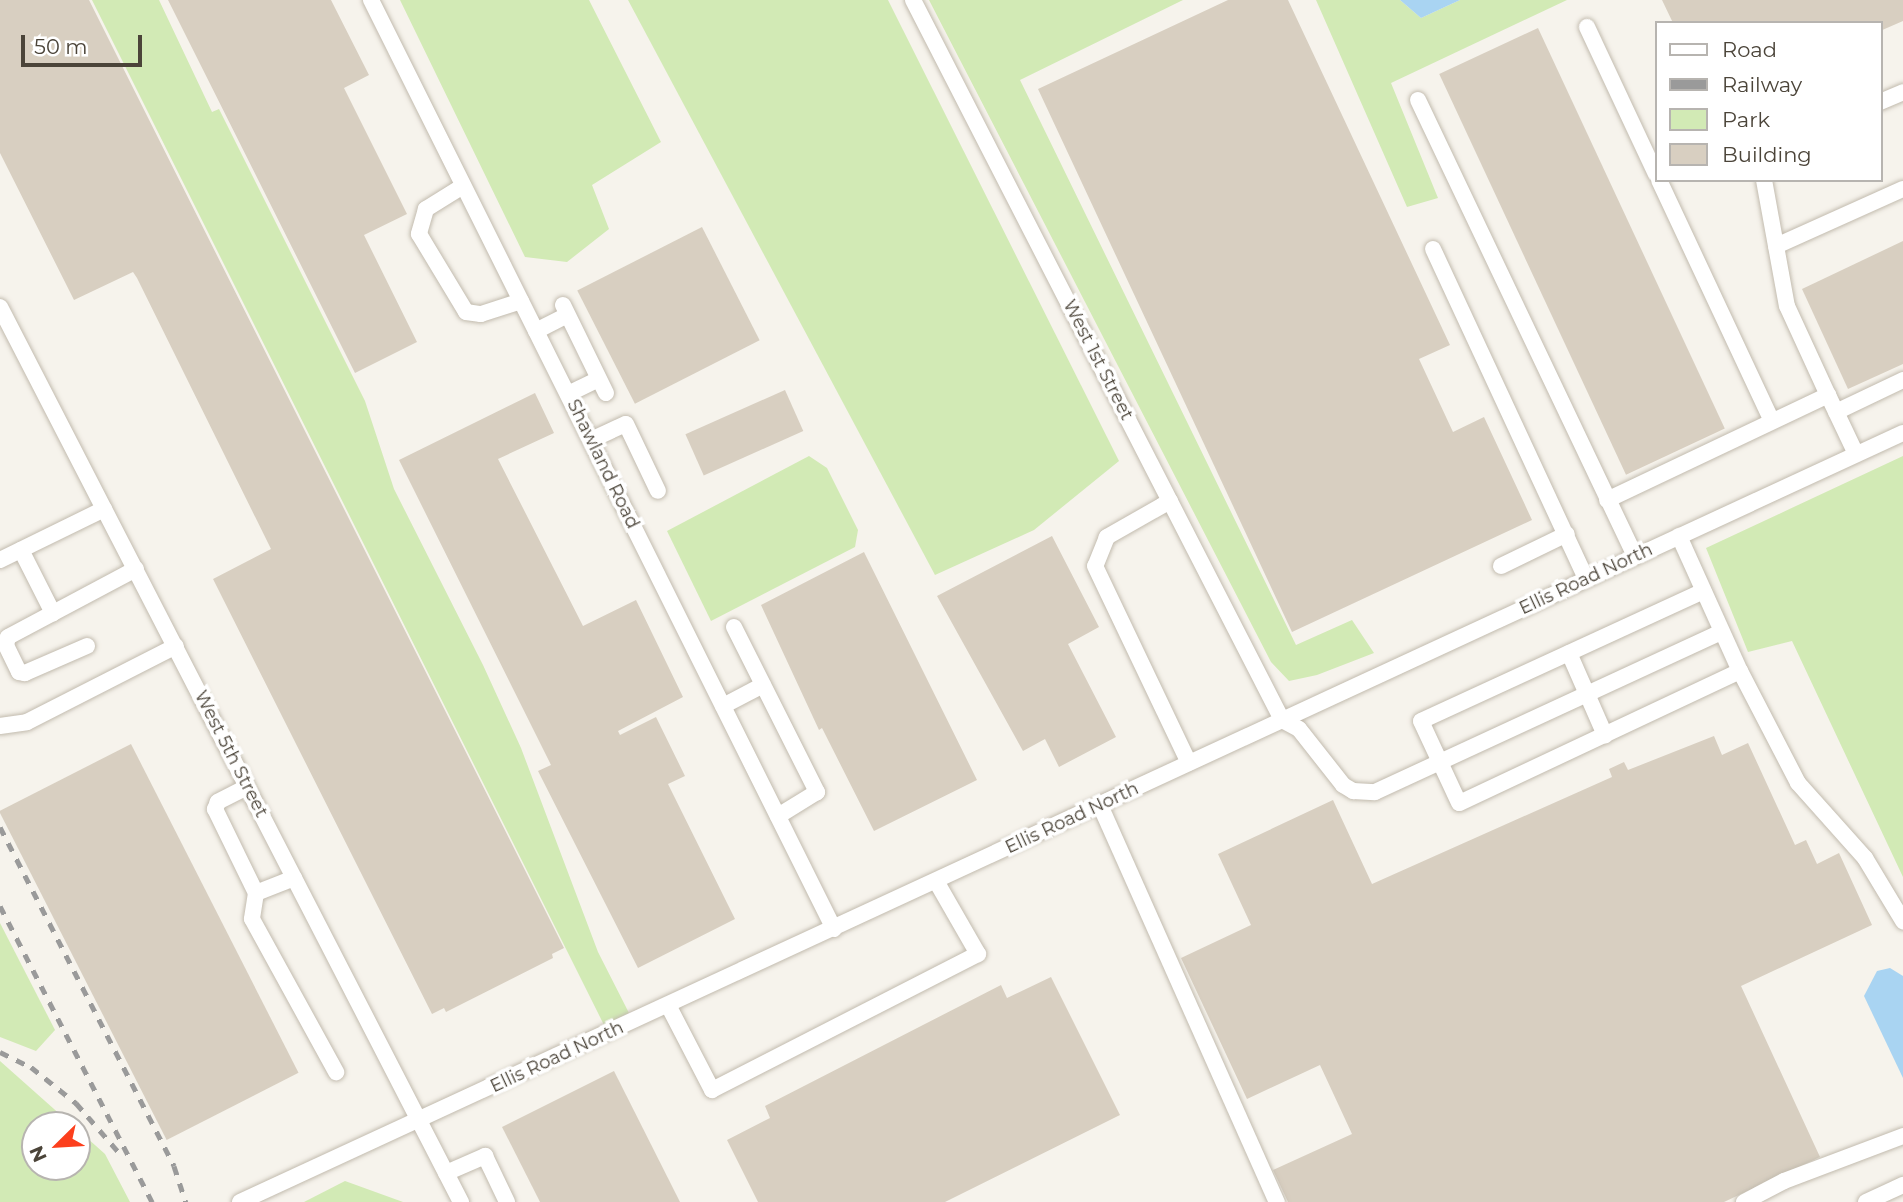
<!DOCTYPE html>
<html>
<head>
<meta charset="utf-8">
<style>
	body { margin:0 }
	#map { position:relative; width:1903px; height:1202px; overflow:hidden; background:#f6f3ec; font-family:Montserrat,sans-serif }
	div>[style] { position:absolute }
	.green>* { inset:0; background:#d2eab5 }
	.water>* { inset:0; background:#a9d4f2 }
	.building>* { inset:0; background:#d8cfc1; transform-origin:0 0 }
	.roads { filter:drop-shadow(0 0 2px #c2bbae) drop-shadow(0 0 2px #c2bbae) }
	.minor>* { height:16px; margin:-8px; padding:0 8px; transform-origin:8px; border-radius:8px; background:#fff }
	.rail>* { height:5px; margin-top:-2.5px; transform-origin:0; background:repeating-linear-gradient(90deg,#9a9a9a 0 9px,transparent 0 18px) }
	span { translate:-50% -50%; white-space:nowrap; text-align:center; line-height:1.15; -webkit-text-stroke:7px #fff; paint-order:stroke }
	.street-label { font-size:18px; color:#4b4439 }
	.legend { position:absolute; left:1655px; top:21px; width:228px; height:161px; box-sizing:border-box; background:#fff; border:2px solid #b7b4b0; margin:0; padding:9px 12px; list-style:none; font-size:21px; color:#4b4439 }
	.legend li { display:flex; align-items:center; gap:14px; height:35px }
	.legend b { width:35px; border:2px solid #b7b4b0 }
	.north { position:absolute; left:21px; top:1111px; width:70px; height:70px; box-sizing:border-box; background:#fff; border:2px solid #b7b4b0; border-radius:50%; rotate:246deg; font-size:19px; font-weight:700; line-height:28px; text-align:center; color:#4b4439 }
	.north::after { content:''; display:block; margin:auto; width:24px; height:32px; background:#fc3f1d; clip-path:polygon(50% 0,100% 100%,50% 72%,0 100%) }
	.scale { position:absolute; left:21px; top:35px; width:121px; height:32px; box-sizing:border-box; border:4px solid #4b4439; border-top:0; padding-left:9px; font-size:21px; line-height:24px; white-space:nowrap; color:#4b4439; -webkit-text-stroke:5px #fff; paint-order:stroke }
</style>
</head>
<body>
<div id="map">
	<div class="green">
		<div style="clip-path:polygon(92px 0,159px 0,212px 112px,219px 109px,365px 401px,394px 489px,483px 665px,521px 748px,598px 952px,629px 1013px,604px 1025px)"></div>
		<div style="clip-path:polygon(400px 0,589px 0,661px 142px,592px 185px,609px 229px,567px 262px,525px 257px)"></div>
		<div style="clip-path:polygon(628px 0,888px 0,1119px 461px,1034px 530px,935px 575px)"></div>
		<div style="clip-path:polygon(929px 0,1183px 0,1020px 80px,1296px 645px,1352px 620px,1374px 653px,1317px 675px,1289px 681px,1271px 662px)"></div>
		<div style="clip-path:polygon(1316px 0,1400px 0,1421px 18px,1460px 0,1567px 0,1391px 83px,1438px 198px,1407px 207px)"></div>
		<div style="clip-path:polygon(809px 456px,827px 468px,858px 530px,855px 547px,711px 621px,667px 531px)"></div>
		<div style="clip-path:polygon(1903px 456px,1903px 877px,1792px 641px,1748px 652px,1706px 548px)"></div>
		<div style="clip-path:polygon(0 923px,55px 1030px,36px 1051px,0 1037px)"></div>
		<div style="clip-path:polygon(0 1061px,72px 1125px,35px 1125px,35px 1167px,77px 1167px,77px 1129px,105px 1154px,130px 1202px,0 1202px)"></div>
		<div style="clip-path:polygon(345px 1181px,403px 1202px,304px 1202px)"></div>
	</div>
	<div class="water">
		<div style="clip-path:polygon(1400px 0,1460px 0,1421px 18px)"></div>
		<div style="clip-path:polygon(1890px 968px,1903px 976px,1903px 1078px,1864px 996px,1877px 971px)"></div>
	</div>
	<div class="building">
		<div style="clip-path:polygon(0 0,89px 0,564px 948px,552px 954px,553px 958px,446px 1012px,444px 1008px,432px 1014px,213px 579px,271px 549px,137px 278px,133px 272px,74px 300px,0 153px)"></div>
		<div style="clip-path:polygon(168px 0,331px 0,369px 75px,344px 88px,407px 214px,364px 235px,417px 342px,355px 373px)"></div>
		<div style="clip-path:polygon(1228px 0,1288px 0,1450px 345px,1419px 359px,1453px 432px,1484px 417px,1532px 520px,1292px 632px,1038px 89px)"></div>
		<div style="clip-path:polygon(1662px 0,1903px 0,1903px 21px,1880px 31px,1880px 23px,1673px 23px)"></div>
		<div style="left:1538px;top:28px;width:442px;height:109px;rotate:65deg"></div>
		<div style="left:702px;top:227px;width:127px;height:140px;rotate:63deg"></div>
		<div style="clip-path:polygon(1903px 241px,1903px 364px,1848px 389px,1802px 289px)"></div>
		<div style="left:785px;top:390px;width:45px;height:109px;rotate:66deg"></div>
		<div style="clip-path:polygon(535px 393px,554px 433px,498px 459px,583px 626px,636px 600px,683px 697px,618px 731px,620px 735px,656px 717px,685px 776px,668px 784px,735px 919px,638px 968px,538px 771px,551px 765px,399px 460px)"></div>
		<div style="clip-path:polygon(1052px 536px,1099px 627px,1068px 644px,1116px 737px,1059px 767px,1045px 739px,1023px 751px,937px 596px)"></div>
		<div style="clip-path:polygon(864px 552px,977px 780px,874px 831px,822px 728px,819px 730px,761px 605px)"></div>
		<div style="clip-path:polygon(1714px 736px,1722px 755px,1748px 743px,1795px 845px,1806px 840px,1817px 864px,1839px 853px,1872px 925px,1741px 986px,1820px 1157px,1724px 1202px,1288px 1202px,1273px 1170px,1352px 1134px,1320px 1065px,1247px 1099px,1181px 958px,1251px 925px,1218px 854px,1333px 800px,1372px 884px,1612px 777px,1609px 769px,1624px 762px,1628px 770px)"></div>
		<div style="left:131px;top:744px;width:369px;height:148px;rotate:63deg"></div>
		<div style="clip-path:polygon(1051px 977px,1120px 1115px,945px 1202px,758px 1202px,727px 1140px,770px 1118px,765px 1106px,1001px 985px,1007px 998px)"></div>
		<div style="clip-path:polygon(614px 1071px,680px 1202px,540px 1202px,502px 1127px)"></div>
	</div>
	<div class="roads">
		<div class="minor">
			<div style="left:371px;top:0;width:1038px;rotate:63.51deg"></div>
			<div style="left:913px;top:0;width:809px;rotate:62.86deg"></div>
			<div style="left:1282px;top:720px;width:19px;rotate:28deg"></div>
			<div style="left:1299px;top:729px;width:71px;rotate:51.8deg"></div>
			<div style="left:1343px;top:785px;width:12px;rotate:31deg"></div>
			<div style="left:1353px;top:791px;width:22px;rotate:3deg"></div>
			<div style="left:1375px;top:792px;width:382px;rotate:-24.8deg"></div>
			<div style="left:1587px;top:27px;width:162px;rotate:64.9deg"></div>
			<div style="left:1418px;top:100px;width:505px;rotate:64.55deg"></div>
			<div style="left:1880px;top:102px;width:25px;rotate:-23deg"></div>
			<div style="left:1659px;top:180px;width:266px;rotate:64.9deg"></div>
			<div style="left:1764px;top:180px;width:128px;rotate:79.7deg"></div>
			<div style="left:1787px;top:306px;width:98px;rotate:65.3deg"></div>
			<div style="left:463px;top:186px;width:44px;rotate:148.1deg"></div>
			<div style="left:426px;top:209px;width:26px;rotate:106deg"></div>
			<div style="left:419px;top:234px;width:91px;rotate:58.9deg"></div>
			<div style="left:466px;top:312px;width:15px;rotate:8deg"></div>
			<div style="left:481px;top:314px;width:42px;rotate:-18deg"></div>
			<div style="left:1776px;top:246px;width:139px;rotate:-24.2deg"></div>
			<div style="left:1433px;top:249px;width:364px;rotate:65.1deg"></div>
			<div style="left:563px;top:305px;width:98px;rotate:64deg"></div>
			<div style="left:0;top:307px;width:1007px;rotate:62.75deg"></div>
			<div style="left:536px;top:331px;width:35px;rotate:-27deg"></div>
			<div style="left:568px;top:394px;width:34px;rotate:-26deg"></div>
			<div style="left:1836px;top:412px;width:74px;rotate:-25.5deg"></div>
			<div style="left:591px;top:440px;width:38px;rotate:-25deg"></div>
			<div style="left:626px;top:424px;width:74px;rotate:64.5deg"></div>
			<div style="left:1607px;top:500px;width:245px;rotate:-25.4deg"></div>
			<div style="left:1828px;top:395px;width:65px;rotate:64.6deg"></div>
			<div style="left:1170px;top:501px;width:73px;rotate:150.3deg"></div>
			<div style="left:1107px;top:537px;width:31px;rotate:112deg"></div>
			<div style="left:1095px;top:566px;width:218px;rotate:64.5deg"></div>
			<div style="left:1679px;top:536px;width:148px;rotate:65.7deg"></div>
			<div style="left:1740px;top:671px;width:310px;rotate:154.8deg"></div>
			<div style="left:1459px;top:803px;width:90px;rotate:-114.9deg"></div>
			<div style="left:1421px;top:721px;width:311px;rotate:-24.7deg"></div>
			<div style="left:21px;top:550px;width:71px;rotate:63.1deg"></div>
			<div style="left:0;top:560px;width:116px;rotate:-26.1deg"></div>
			<div style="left:1501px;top:566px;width:73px;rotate:-25.9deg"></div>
			<div style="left:734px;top:627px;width:185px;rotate:63.3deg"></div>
			<div style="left:817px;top:792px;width:46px;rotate:148.4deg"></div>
			<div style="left:87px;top:646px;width:68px;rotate:156.5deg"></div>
			<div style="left:25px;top:673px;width:6px;rotate:-171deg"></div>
			<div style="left:19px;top:672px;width:30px;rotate:-116deg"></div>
			<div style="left:6px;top:645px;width:8px;rotate:-76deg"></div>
			<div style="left:8px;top:637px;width:145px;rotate:-28deg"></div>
			<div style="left:1569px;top:653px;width:90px;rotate:66.3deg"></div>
			<div style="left:1740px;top:671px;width:126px;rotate:62.6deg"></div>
			<div style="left:1798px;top:783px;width:101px;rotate:48.2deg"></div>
			<div style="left:1865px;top:858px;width:74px;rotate:58.9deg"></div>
			<div style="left:723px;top:706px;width:45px;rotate:-27.7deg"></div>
			<div style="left:0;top:726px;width:27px;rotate:-8deg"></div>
			<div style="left:27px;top:722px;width:167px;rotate:-27deg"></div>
			<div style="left:247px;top:787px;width:33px;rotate:153deg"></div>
			<div style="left:218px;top:802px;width:8px;rotate:113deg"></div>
			<div style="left:215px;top:809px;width:93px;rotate:64deg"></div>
			<div style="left:256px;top:893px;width:41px;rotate:-21.5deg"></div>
			<div style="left:1100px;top:805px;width:435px;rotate:66deg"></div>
			<div style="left:256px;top:893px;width:26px;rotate:99deg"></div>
			<div style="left:252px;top:919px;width:175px;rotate:61.2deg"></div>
			<div style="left:668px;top:1005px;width:96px;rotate:62.6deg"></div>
			<div style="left:712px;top:1090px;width:299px;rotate:-27.1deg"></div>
			<div style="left:978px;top:954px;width:84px;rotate:-119.9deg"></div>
			<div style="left:446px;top:1173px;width:43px;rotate:-23.6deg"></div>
			<div style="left:485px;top:1156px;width:51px;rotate:64.4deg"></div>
			<div style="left:240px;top:1202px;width:1832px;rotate:-24.82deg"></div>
			<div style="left:1744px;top:1202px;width:45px;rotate:-27.7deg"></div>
			<div style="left:1784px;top:1181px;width:127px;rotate:-20.7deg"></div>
			<div style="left:1866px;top:1202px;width:41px;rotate:-24.7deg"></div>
		</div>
	</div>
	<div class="rail">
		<div style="left:0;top:827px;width:381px;rotate:62.8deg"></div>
		<div style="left:174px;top:1166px;width:38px;rotate:72deg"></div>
		<div style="left:0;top:906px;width:333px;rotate:62.8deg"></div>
		<div style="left:0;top:1052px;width:34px;rotate:26deg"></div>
		<div style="left:31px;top:1067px;width:58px;rotate:38.7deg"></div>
		<div style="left:76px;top:1103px;width:69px;rotate:49.1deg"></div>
	</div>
	<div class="street-label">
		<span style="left:1098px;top:360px;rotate:63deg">West 1st Street</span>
		<span style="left:603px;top:464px;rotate:64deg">Shawland Road</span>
		<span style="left:1586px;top:579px;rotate:-25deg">Ellis Road North</span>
		<span style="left:231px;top:754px;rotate:63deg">West 5th Street</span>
		<span style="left:1072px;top:818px;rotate:-25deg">Ellis Road North</span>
		<span style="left:557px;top:1057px;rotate:-25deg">Ellis Road North</span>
	</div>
	<ul class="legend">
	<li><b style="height:9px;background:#fff"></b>Road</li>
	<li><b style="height:9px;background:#9a9a9a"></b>Railway</li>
	<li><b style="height:19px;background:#d2eab5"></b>Park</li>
	<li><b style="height:19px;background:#d8cfc1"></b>Building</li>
	</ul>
	<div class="north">N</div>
	<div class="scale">50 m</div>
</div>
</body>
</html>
